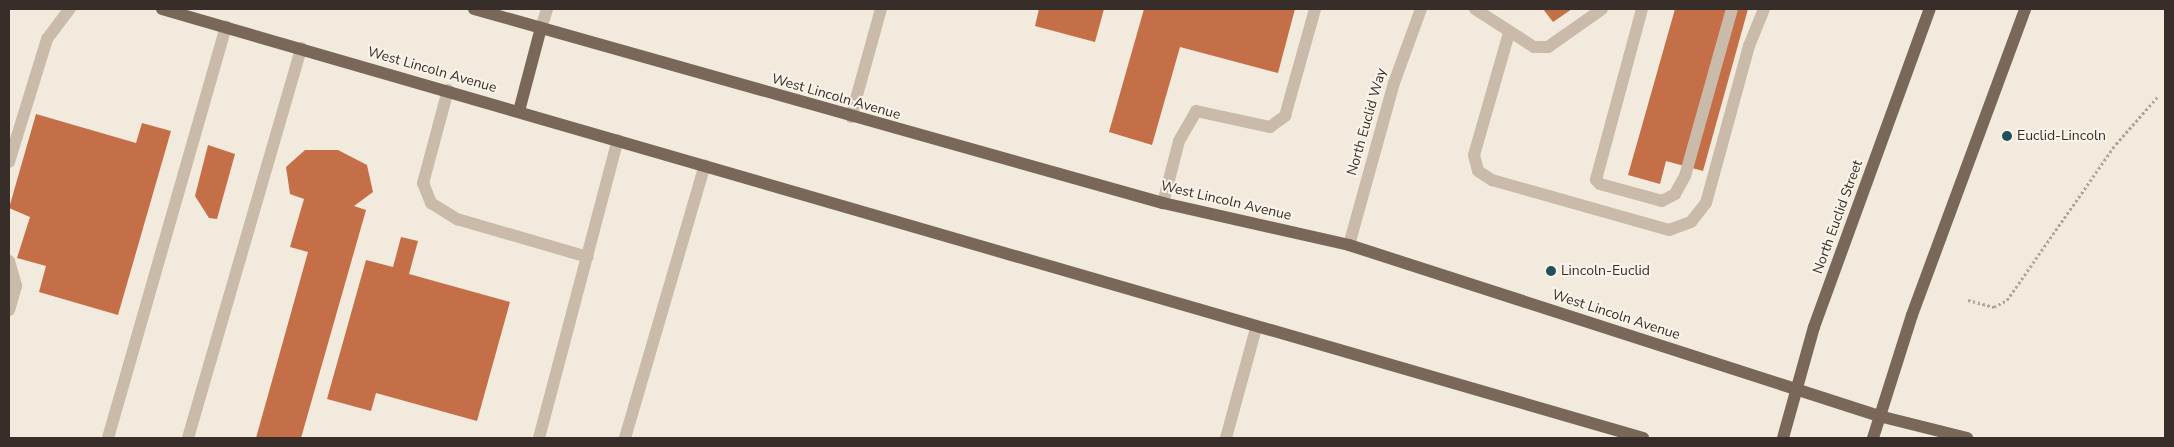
<!DOCTYPE html>
<html>
<head>
<meta charset="utf-8">
<style>
	body { margin:0 }
	#map { position:relative; width:2174px; height:447px; overflow:hidden; background:#f2eadd; font-family:"Nunito Sans",sans-serif }
	div>[style] { position:absolute }
	.building>* { inset:0; background:#c56f48 }
	.path>* { height:3px; margin-top:-1.5px; transform-origin:0; background:repeating-linear-gradient(90deg,#b6a493 0 2.5px,transparent 0 5px) }
	.lane>* { height:12px; margin:-6px; padding:0 6px; transform-origin:6px; border-radius:6px; background:#cabaa9 }
	.street>* { height:12px; margin:-6px; padding:0 6px; transform-origin:6px; border-radius:6px; background:#cabaa9 }
	.primary>* { height:12px; margin:-6px; padding:0 6px; transform-origin:6px; border-radius:6px; background:#79675a }
	.dots>* { width:14px; height:14px; translate:-50% -50%; box-sizing:border-box; border:2px solid #faf3e9; border-radius:50% }
	span { translate:-50% -50%; white-space:nowrap; text-align:center; line-height:1.15; -webkit-text-stroke:4px #faf3e9; paint-order:stroke }
	.street-label { font-size:14px; color:#372e29 }
	.poi-label { font-size:14px; color:#372e29 }
	.left { translate:0 -50%; text-align:left }
	.frame { position:absolute; inset:0; border:10px solid #372e29; pointer-events:none }
</style>
</head>
<body>
<div id="map">
	<div class="building">
		<div style="clip-path:polygon(1039px 9px,1104px 9px,1095px 42px,1035px 26px)"></div>
		<div style="clip-path:polygon(1144px 9px,1295px 9px,1278px 73px,1180px 47px,1152px 145px,1109px 132px)"></div>
		<div style="clip-path:polygon(1543px 9px,1572px 9px,1553px 22px)"></div>
		<div style="clip-path:polygon(1675px 9px,1748px 9px,1703px 171px,1666px 161px,1660px 184px,1628px 175px)"></div>
		<div style="clip-path:polygon(36px 114px,136px 143px,142px 123px,171px 131px,118px 315px,39px 292px,46px 266px,17px 258px,30px 217px,9px 208px)"></div>
		<div style="clip-path:polygon(208px 145px,235px 154px,217px 219px,209px 218px,195px 196px)"></div>
		<div style="clip-path:polygon(305px 150px,338px 150px,367px 165px,373px 192px,354px 206px,366px 210px,301px 438px,256px 438px,308px 252px,290px 247px,304px 199px,290px 194px,286px 167px)"></div>
		<div style="clip-path:polygon(401px 237px,418px 241px,409px 274px,510px 302px,477px 421px,376px 393px,371px 411px,327px 399px,366px 260px,393px 267px)"></div>
	</div>
	<div class="path">
		<div style="left:1968px;top:300px;width:27px;rotate:15deg"></div>
		<div style="left:1994px;top:307px;width:15px;rotate:-28deg"></div>
		<div style="left:2007px;top:300px;width:190px;rotate:-55.1deg"></div>
		<div style="left:2116px;top:144px;width:65px;rotate:-48.7deg"></div>
	</div>
	<div class="lane">
		<div style="left:1475px;top:9px;width:70px;rotate:32.8deg"></div>
		<div style="left:1534px;top:47px;width:14px"></div>
		<div style="left:1548px;top:47px;width:66px;rotate:-35.1deg"></div>
		<div style="left:1642px;top:9px;width:177px;rotate:105.1deg"></div>
		<div style="left:1596px;top:180px;width:6px;rotate:45deg"></div>
		<div style="left:1600px;top:184px;width:64px;rotate:15.3deg"></div>
		<div style="left:1662px;top:201px;width:15px;rotate:-28deg"></div>
		<div style="left:1675px;top:194px;width:21px;rotate:-61deg"></div>
		<div style="left:1685px;top:176px;width:173px;rotate:-74.3deg"></div>
		<div style="left:541px;top:28px;width:20px;rotate:-72deg"></div>
		<div style="left:1509px;top:33px;width:127px;rotate:106deg"></div>
		<div style="left:1474px;top:155px;width:16px;rotate:76deg"></div>
		<div style="left:1478px;top:171px;width:17px;rotate:33deg"></div>
		<div style="left:1492px;top:180px;width:184px;rotate:15.8deg"></div>
		<div style="left:1669px;top:230px;width:23px;rotate:-20deg"></div>
		<div style="left:1691px;top:222px;width:24px;rotate:-52deg"></div>
		<div style="left:1706px;top:203px;width:163px;rotate:-74.7deg"></div>
		<div style="left:1749px;top:46px;width:40px;rotate:-68deg"></div>
		<div style="left:448px;top:90px;width:96px;rotate:105deg"></div>
		<div style="left:423px;top:183px;width:22px;rotate:68deg"></div>
		<div style="left:431px;top:203px;width:31px;rotate:32deg"></div>
		<div style="left:457px;top:219px;width:136px;rotate:16.2deg"></div>
		<div style="left:851px;top:117px;width:112px;rotate:-74.5deg"></div>
		<div style="left:9px;top:162px;width:129px;rotate:-72.8deg"></div>
		<div style="left:47px;top:39px;width:38px;rotate:-53deg"></div>
		<div style="left:1163px;top:203px;width:64px;rotate:-75.5deg"></div>
		<div style="left:1179px;top:141px;width:34px;rotate:-60deg"></div>
		<div style="left:1196px;top:111px;width:76px;rotate:12.2deg"></div>
		<div style="left:1270px;top:127px;width:19px;rotate:-36deg"></div>
		<div style="left:1285px;top:116px;width:111px;rotate:-74.3deg"></div>
		<div style="left:9px;top:261px;width:26px;rotate:74deg"></div>
		<div style="left:16px;top:286px;width:25px;rotate:106deg"></div>
		<div style="left:108px;top:438px;width:428px;rotate:-74deg"></div>
		<div style="left:188px;top:438px;width:406px;rotate:-73.8deg"></div>
		<div style="left:539px;top:438px;width:308px;rotate:-75.2deg"></div>
		<div style="left:625px;top:438px;width:284px;rotate:-73.7deg"></div>
		<div style="left:1226px;top:438px;width:114px;rotate:-74.7deg"></div>
	</div>
	<div class="street">
		<div style="left:1349px;top:245px;width:168px;rotate:-74.5deg"></div>
		<div style="left:1394px;top:83px;width:79px;rotate:-70deg"></div>
	</div>
	<div class="primary">
		<div style="left:162px;top:9px;width:1542px;rotate:16.15deg"></div>
		<div style="left:474px;top:9px;width:716px;rotate:15.73deg"></div>
		<div style="left:1163px;top:203px;width:191px;rotate:12.7deg"></div>
		<div style="left:1349px;top:245px;width:557px;rotate:17.88deg"></div>
		<div style="left:1879px;top:416px;width:91px;rotate:14deg"></div>
		<div style="left:519px;top:111px;width:86px;rotate:-75.2deg"></div>
		<div style="left:1783px;top:438px;width:115px;rotate:-74.4deg"></div>
		<div style="left:1814px;top:327px;width:338px;rotate:-70deg"></div>
		<div style="left:1873px;top:438px;width:129px;rotate:-72.4deg"></div>
		<div style="left:1912px;top:315px;width:326px;rotate:-69.7deg"></div>
	</div>
	<div class="dots">
		<div style="left:2007px;top:136px;background:#1e5159"></div>
		<div style="left:1551px;top:271px;background:#1e5159"></div>
	</div>
	<div class="street-label">
		<span style="left:432px;top:70px;rotate:16deg">West Lincoln Avenue</span>
		<span style="left:836px;top:97px;rotate:16deg">West Lincoln Avenue</span>
		<span style="left:1367px;top:122px;rotate:-74deg">North Euclid Way</span>
		<span style="left:1226px;top:201px;rotate:13deg">West Lincoln Avenue</span>
		<span style="left:1838px;top:217px;rotate:-70deg">North Euclid Street</span>
		<span style="left:1616px;top:315px;rotate:18deg">West Lincoln Avenue</span>
	</div>
	<div class="poi-label">
		<span class="left" style="left:2017px;top:136px">Euclid-Lincoln</span>
		<span class="left" style="left:1561px;top:271px">Lincoln-Euclid</span>
	</div>
	<div class="frame"></div>
</div>
</body>
</html>
